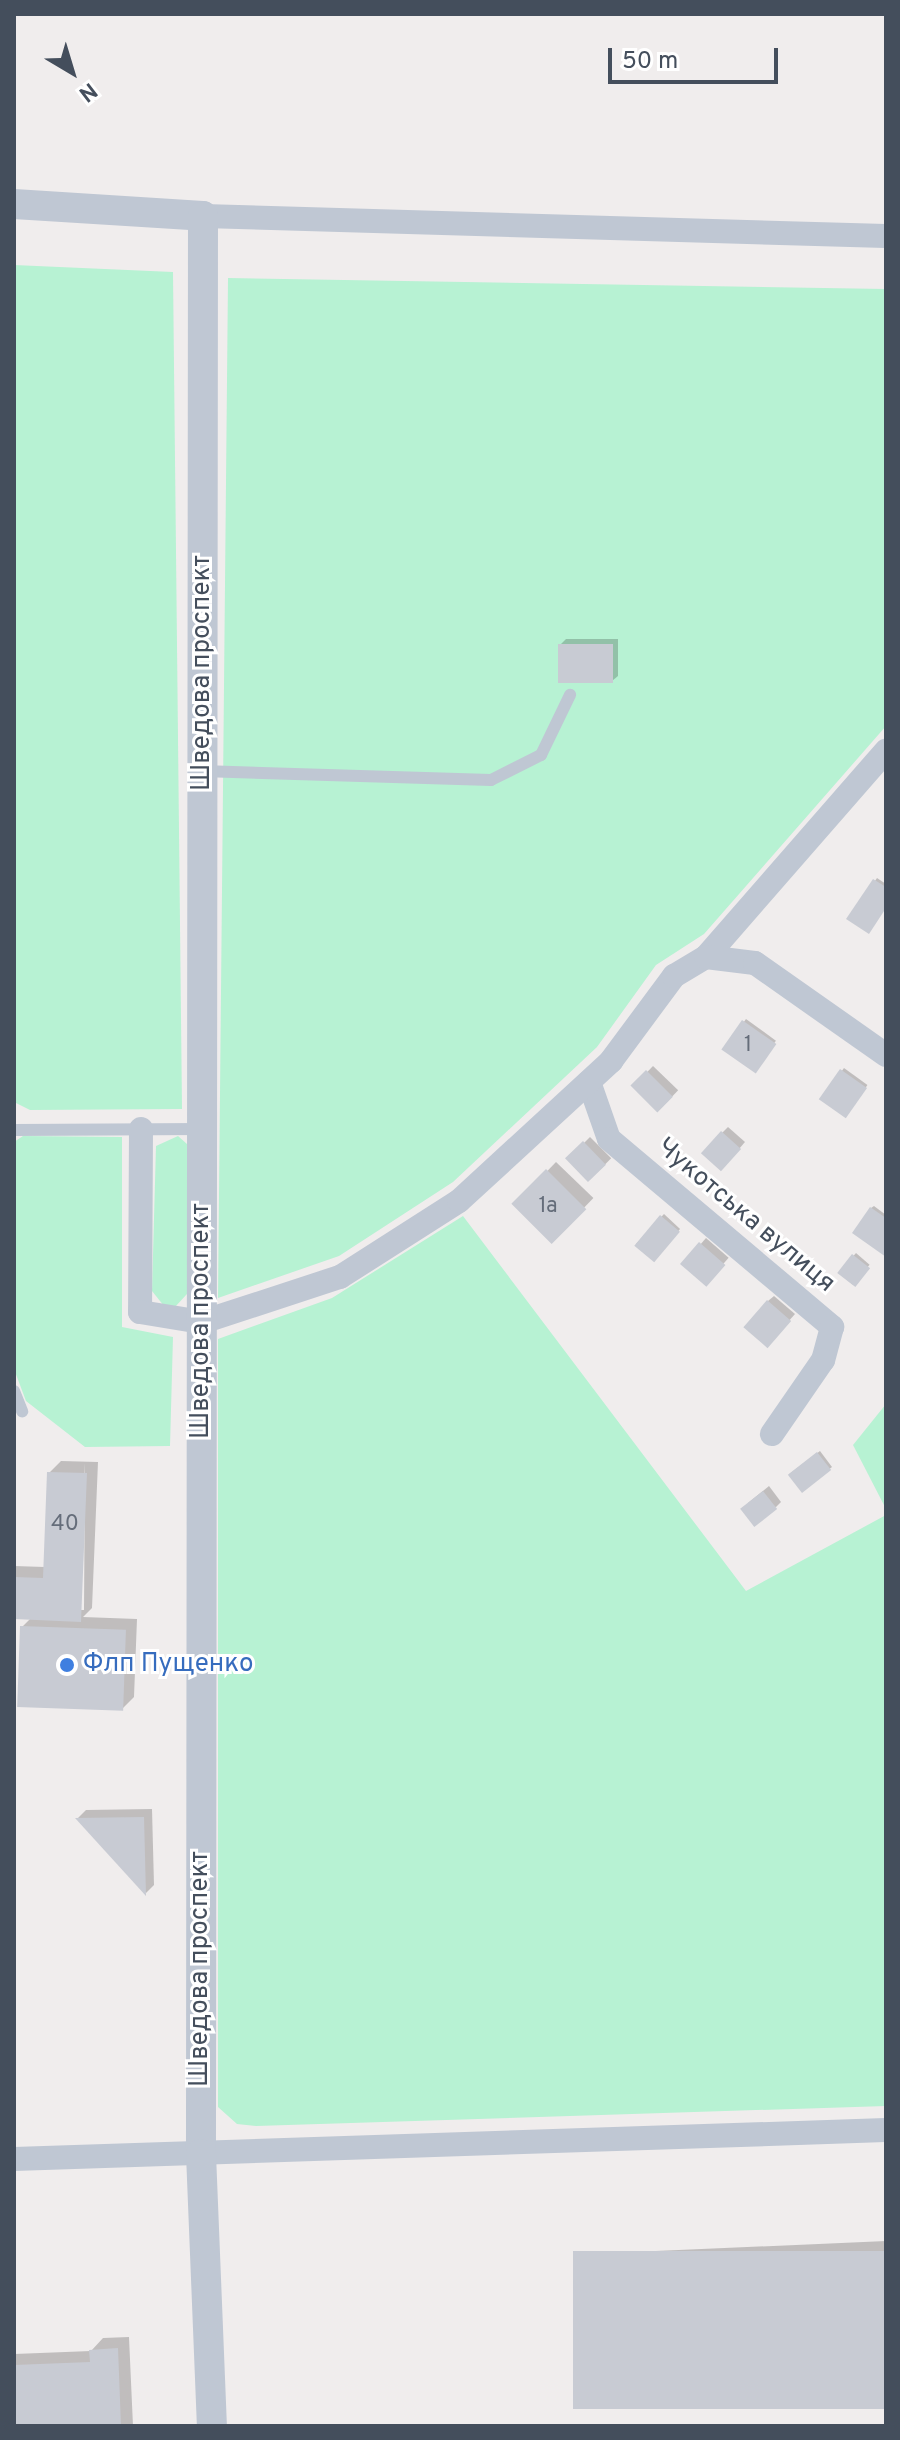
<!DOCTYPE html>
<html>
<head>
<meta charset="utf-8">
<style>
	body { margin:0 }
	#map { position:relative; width:900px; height:2440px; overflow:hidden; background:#f0eded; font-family:Overpass,sans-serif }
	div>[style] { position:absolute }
	.green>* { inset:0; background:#b7f2d3 }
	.shadow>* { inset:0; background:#0003; transform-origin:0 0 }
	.building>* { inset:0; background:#c8cbd3; transform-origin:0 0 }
	.service>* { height:12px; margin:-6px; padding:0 6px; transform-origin:6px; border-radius:6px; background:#bfc7d3 }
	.minor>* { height:24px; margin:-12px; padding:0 12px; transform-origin:12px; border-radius:12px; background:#bfc7d3 }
	.tertiary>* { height:30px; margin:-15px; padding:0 15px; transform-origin:15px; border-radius:15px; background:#bfc7d3 }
	.dots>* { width:22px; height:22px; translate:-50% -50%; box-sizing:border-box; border:4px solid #fff; border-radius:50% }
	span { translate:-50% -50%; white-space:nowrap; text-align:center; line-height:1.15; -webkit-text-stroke:6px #fff; paint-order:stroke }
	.number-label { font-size:22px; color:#656d7a }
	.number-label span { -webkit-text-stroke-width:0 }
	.street-label { font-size:26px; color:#444e5c }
	.shop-label { font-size:26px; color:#366cbe }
	.left { translate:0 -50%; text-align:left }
	.frame { position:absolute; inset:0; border:16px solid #444e5c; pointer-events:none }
	.north { position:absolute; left:32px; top:32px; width:80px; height:80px; -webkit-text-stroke:6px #fff; paint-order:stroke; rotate:142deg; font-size:22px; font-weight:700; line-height:32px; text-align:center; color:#444e5c }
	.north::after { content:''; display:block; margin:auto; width:28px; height:36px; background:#444e5c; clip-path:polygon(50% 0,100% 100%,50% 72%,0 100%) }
	.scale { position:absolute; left:608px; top:48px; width:170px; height:36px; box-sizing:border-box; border:4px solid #444e5c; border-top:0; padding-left:10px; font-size:24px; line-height:28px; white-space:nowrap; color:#444e5c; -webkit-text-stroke:6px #fff; paint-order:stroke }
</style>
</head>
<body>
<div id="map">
	<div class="green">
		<div style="clip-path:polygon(14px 265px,173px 272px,182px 1109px,30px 1110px,14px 1102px)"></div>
		<div style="clip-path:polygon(228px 278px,886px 289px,886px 726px,704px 934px,656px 965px,597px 1047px,453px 1182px,339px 1256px,218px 1298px)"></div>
		<div style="clip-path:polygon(23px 1136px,122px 1137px,122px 1327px,173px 1337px,170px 1446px,85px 1447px,26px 1401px,14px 1369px,14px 1142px)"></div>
		<div style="clip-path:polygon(178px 1136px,187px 1144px,187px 1294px,175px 1307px,164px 1306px,152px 1291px,156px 1146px)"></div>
		<div style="clip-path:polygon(463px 1216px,746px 1591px,886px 1515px,886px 2106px,256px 2126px,237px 2124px,218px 2107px,218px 1339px,332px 1298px)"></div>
		<div style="clip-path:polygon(886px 1404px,886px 1509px,853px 1445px)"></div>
	</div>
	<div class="shadow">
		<div style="clip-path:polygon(566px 639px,618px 639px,618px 676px,612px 681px,560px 645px)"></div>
		<div style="clip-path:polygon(877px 878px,886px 884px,886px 906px,849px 918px)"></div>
		<div style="left:746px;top:1019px;width:37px;height:36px;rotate:36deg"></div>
		<div style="left:653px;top:1066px;width:35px;height:28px;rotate:44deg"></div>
		<div style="left:844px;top:1068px;width:29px;height:39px;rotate:36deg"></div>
		<div style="clip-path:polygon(728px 1127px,745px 1142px,726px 1164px,722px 1133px)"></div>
		<div style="left:590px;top:1137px;width:30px;height:31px;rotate:45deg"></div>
		<div style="left:556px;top:1162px;width:52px;height:59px;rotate:44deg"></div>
		<div style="clip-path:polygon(874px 1206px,886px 1215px,886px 1255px,871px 1208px)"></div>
		<div style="left:664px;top:1214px;width:22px;height:41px;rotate:43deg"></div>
		<div style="left:706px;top:1238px;width:30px;height:35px;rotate:41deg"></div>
		<div style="left:856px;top:1253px;width:18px;height:26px;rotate:41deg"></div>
		<div style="clip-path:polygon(774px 1296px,795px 1314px,772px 1340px,768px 1301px)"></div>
		<div style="left:820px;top:1451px;width:20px;height:38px;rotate:53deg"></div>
		<div style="clip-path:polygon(evenodd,61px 1461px,98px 1462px,92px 1608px,83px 1617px,137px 1619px,134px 1697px,122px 1709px,22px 1627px,31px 1618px,14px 1617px,14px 1566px,45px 1567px,49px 1473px,61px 1461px,85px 1463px,84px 1610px,79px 1610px,85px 1463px)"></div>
		<div style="clip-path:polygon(769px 1486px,781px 1502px,776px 1507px,748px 1503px)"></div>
		<div style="clip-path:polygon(152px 1809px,154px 1885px,146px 1893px,78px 1818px,86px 1810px)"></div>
		<div style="clip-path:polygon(886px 2241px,886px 2407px,575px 2266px,587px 2254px)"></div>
		<div style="clip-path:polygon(129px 2337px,133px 2426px,14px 2426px,14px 2354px,91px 2351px,103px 2338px)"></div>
	</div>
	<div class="building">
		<div style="left:558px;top:644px;width:55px;height:39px"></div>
		<div style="clip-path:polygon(873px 879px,886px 887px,886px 908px,869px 934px,846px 919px)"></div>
		<div style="left:742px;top:1020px;width:42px;height:36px;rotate:35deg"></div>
		<div style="left:840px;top:1069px;width:33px;height:37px;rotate:35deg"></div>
		<div style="left:646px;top:1070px;width:38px;height:22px;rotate:45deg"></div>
		<div style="left:721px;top:1131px;width:27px;height:30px;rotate:42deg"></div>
		<div style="left:583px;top:1141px;width:33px;height:25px;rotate:46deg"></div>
		<div style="left:546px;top:1169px;width:57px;height:49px;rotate:45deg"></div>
		<div style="clip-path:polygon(870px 1207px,886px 1218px,886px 1257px,852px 1233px)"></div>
		<div style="left:660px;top:1215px;width:26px;height:40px;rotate:40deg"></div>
		<div style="left:699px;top:1242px;width:35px;height:29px;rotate:41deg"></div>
		<div style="left:852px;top:1254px;width:23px;height:24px;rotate:38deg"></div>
		<div style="left:767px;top:1300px;width:32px;height:36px;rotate:41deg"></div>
		<div style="left:817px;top:1452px;width:23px;height:37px;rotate:52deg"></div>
		<div style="clip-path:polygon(47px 1472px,87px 1473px,81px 1622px,14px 1619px,14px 1577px,43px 1578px)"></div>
		<div style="left:763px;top:1491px;width:23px;height:29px;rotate:52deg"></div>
		<div style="left:20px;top:1626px;width:106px;height:81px;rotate:2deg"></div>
		<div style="clip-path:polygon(144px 1817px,146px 1896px,75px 1818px)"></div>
		<div style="left:886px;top:2251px;width:158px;height:313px;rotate:90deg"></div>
		<div style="clip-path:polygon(118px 2348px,121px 2426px,14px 2426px,14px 2365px,90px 2362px,89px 2350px)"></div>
	</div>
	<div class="service">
		<div style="left:202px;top:771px;width:289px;rotate:1.8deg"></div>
		<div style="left:491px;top:780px;width:56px;rotate:-26.6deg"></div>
		<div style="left:541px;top:755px;width:67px;rotate:-64.2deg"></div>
		<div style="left:14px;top:1130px;width:188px;rotate:-0.3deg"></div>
		<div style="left:14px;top:1391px;width:22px;rotate:68deg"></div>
	</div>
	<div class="minor">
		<div style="left:203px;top:216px;width:683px;rotate:1.68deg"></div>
		<div style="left:706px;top:957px;width:274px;rotate:-48.9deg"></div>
		<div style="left:589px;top:1082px;width:60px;rotate:70.7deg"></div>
		<div style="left:609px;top:1139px;width:292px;rotate:40.1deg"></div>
		<div style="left:832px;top:1327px;width:34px;rotate:105deg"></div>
		<div style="left:823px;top:1360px;width:90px;rotate:124.6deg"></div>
		<div style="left:141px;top:1129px;width:183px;rotate:90.3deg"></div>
		<div style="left:140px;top:1312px;width:63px;rotate:9.2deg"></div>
		<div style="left:202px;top:1322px;width:145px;rotate:-18.1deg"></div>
		<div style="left:340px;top:1277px;width:141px;rotate:-32.6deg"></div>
		<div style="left:459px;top:1201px;width:207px;rotate:-42.6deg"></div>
		<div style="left:611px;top:1061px;width:106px;rotate:-53.5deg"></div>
		<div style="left:674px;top:976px;width:37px;rotate:-31deg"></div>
		<div style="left:706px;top:957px;width:49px;rotate:7deg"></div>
		<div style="left:755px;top:963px;width:160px;rotate:35.1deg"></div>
		<div style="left:14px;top:2159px;width:872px;rotate:-1.9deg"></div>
	</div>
	<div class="tertiary">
		<div style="left:14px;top:204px;width:189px;rotate:3.6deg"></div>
		<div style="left:203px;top:216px;width:1938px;rotate:90.06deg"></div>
		<div style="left:201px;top:2154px;width:272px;rotate:87.7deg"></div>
	</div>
	<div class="dots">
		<div style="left:67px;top:1665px;background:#3f7fe0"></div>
	</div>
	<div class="number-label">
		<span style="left:748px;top:1046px">1</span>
		<span style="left:548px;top:1207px">1а</span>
		<span style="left:65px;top:1525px">40</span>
	</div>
	<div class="street-label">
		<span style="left:203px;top:673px;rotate:-90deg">Шведова проспект</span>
		<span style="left:745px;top:1216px;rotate:40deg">Чукотська вулиця</span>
		<span style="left:202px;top:1321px;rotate:-90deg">Шведова проспект</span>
		<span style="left:201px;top:1969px;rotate:-90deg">Шведова проспект</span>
	</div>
	<div class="shop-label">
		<span class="left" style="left:83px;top:1665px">Флп Пущенко</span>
	</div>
	<div class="frame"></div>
	<div class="north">N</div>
	<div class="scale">50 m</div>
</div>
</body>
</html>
